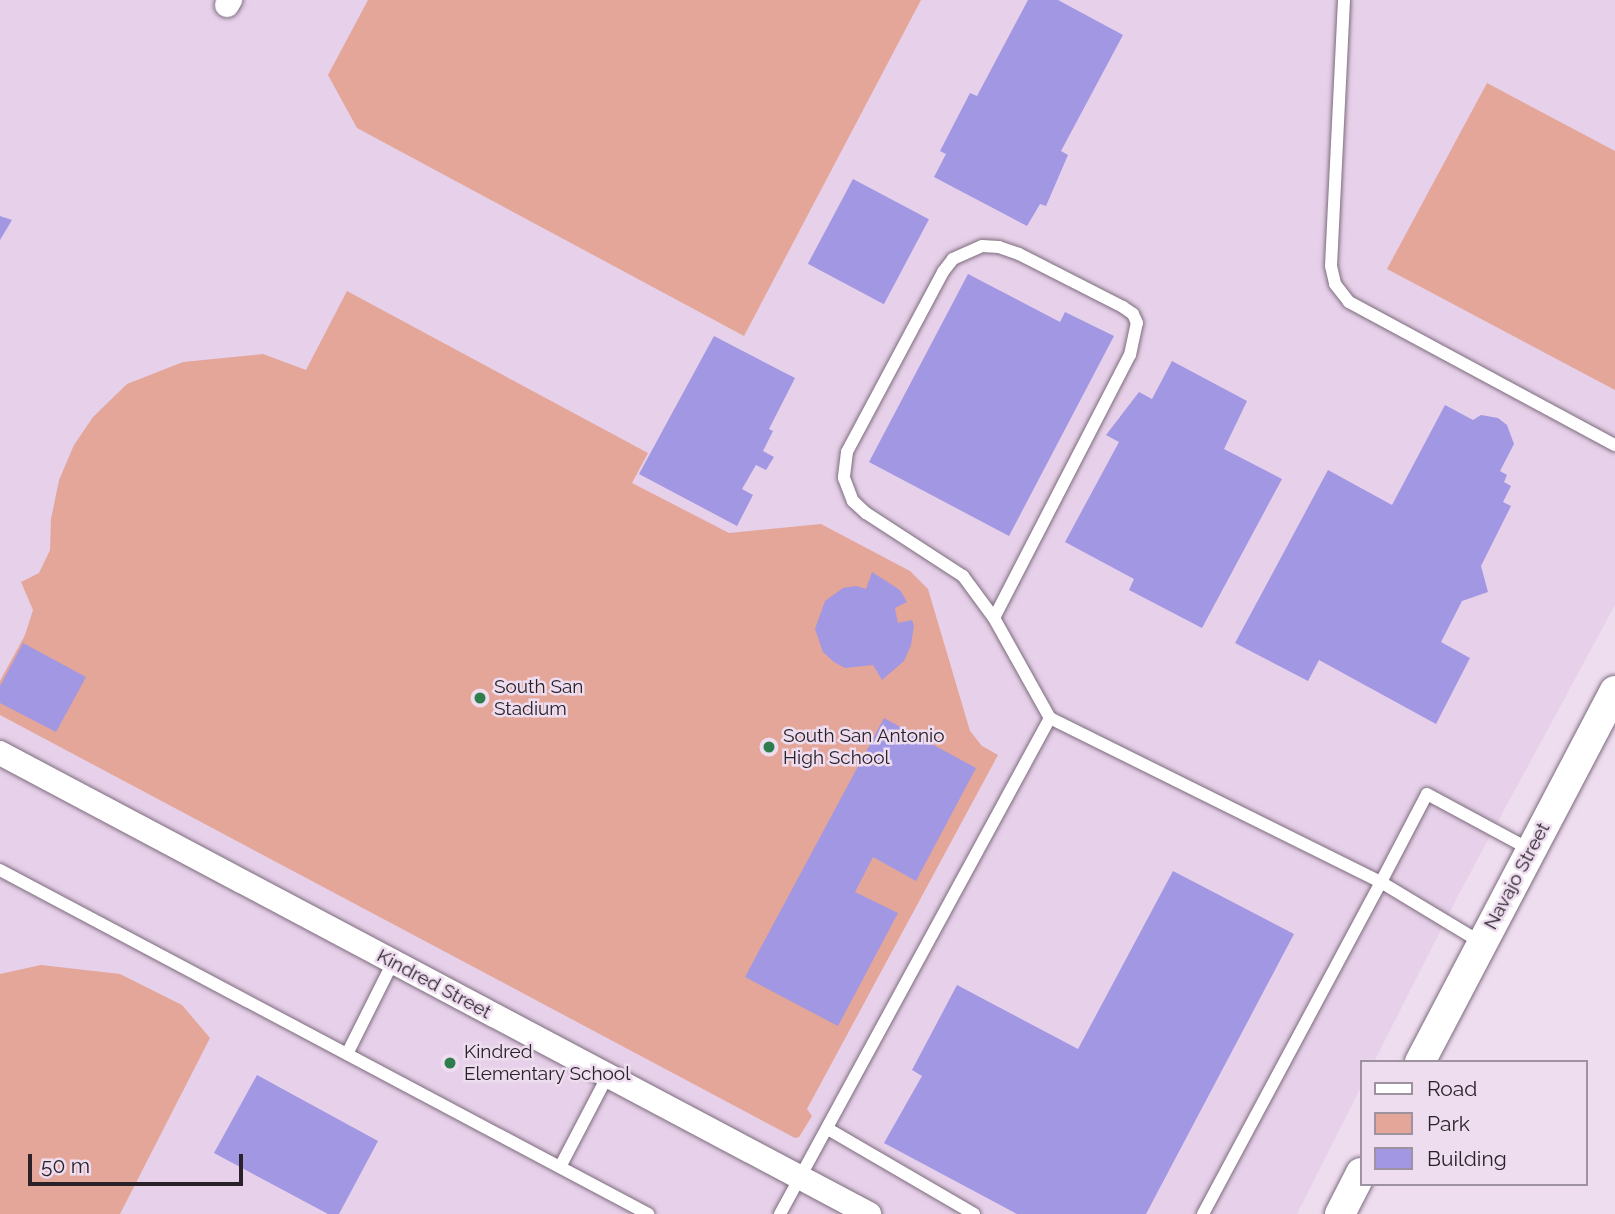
<!DOCTYPE html>
<html>
<head>
<meta charset="utf-8">
<style>
	body { margin:0 }
	#map { position:relative; width:1615px; height:1214px; overflow:hidden; background:#eedcef; font-family:Raleway,sans-serif }
	div>[style] { position:absolute }
	.built>* { inset:0; background:#e7d0e9 }
	.green>* { inset:0; background:#e3a699 }
	.building>* { inset:0; background:#a297e3; transform-origin:0 0 }
	.roads { filter:drop-shadow(0 0 2px #7c6c7d) drop-shadow(0 0 2px #7c6c7d) }
	.service>* { height:12px; margin:-6px; padding:0 6px; transform-origin:6px; border-radius:6px; background:#fff }
	.minor>* { height:24px; margin:-12px; padding:0 12px; transform-origin:12px; border-radius:12px; background:#fff }
	.tertiary>* { height:30px; margin:-15px; padding:0 15px; transform-origin:15px; border-radius:15px; background:#fff }
	.dots>* { width:19px; height:19px; translate:-50% -50%; box-sizing:border-box; border:4px solid #eedcef; border-radius:50% }
	span { translate:-50% -50%; white-space:nowrap; text-align:center; line-height:1.15; -webkit-text-stroke:5px #eedcef; paint-order:stroke }
	.poi-label { font-size:19px; color:#292229 }
	.left { translate:0 -50%; text-align:left }
	.street-label { font-size:19px; color:#292229 }
	.legend { position:absolute; left:1360px; top:1060px; width:228px; height:126px; box-sizing:border-box; background:#eedcef; border:2px solid #9f92a0; margin:0; padding:9px 12px; list-style:none; font-size:21px; color:#292229 }
	.legend li { display:flex; align-items:center; gap:14px; height:35px }
	.legend b { width:35px; border:2px solid #9f92a0 }
	.scale { position:absolute; left:28px; top:1154px; width:215px; height:32px; box-sizing:border-box; border:4px solid #292229; border-top:0; padding-left:9px; font-size:21px; line-height:24px; white-space:nowrap; color:#292229; -webkit-text-stroke:5px #eedcef; paint-order:stroke }
</style>
</head>
<body>
<div id="map">
	<div class="built">
		<div style="clip-path:polygon(0 0,1615px 0,1615px 605px,1462px 888px,1374px 1062px,1361px 1062px,1361px 1087px,1297px 1214px,0 1214px)"></div>
	</div>
	<div class="green">
		<div style="clip-path:polygon(368px 0,921px 0,744px 336px,357px 128px,328px 75px)"></div>
		<div style="clip-path:polygon(1487px 83px,1615px 151px,1615px 390px,1387px 269px)"></div>
		<div style="clip-path:polygon(347px 291px,648px 453px,632px 483px,729px 533px,821px 524px,910px 571px,928px 589px,970px 731px,982px 746px,998px 755px,807px 1109px,812px 1116px,799px 1137px,795px 1138px,0 715px,0 681px,25px 635px,33px 610px,21px 582px,39px 573px,50px 550px,51px 519px,59px 480px,74px 445px,93px 417px,127px 384px,183px 362px,263px 354px,306px 370px)"></div>
		<div style="clip-path:polygon(41px 965px,120px 974px,182px 1005px,210px 1038px,120px 1214px,0 1214px,0 974px)"></div>
	</div>
	<div class="building">
		<div style="clip-path:polygon(1028px 0,1058px 0,1123px 35px,1061px 151px,1068px 155px,1046px 206px,1040px 204px,1027px 226px,934px 177px,946px 154px,940px 151px,970px 93px,977px 96px)"></div>
		<div style="left:853px;top:179px;width:86px;height:96px;rotate:28deg"></div>
		<div style="clip-path:polygon(0 216px,12px 220px,0 240px)"></div>
		<div style="clip-path:polygon(968px 274px,1060px 322px,1065px 312px,1114px 336px,1009px 536px,869px 462px)"></div>
		<div style="clip-path:polygon(714px 336px,795px 378px,769px 429px,773px 431px,763px 451px,774px 457px,766px 470px,756px 465px,742px 489px,753px 495px,737px 526px,639px 474px)"></div>
		<div style="clip-path:polygon(1172px 361px,1247px 401px,1224px 449px,1282px 479px,1202px 628px,1129px 590px,1134px 579px,1065px 542px,1119px 442px,1106px 435px,1139px 392px,1152px 399px)"></div>
		<div style="clip-path:polygon(1445px 405px,1473px 420px,1481px 415px,1498px 418px,1507px 425px,1514px 444px,1500px 471px,1507px 475px,1504px 482px,1511px 486px,1503px 502px,1511px 506px,1481px 566px,1488px 592px,1462px 601px,1441px 642px,1470px 658px,1436px 724px,1319px 660px,1308px 681px,1235px 643px,1328px 470px,1392px 505px)"></div>
		<div style="clip-path:polygon(872px 572px,900px 590px,907px 602px,895px 608px,898px 623px,912px 620px,914px 626px,911px 645px,904px 661px,882px 680px,873px 665px,845px 668px,834px 662px,823px 652px,815px 629px,825px 601px,843px 588px,856px 586px,866px 589px)"></div>
		<div style="clip-path:polygon(23px 643px,86px 677px,56px 732px,0 703px,0 686px)"></div>
		<div style="clip-path:polygon(884px 718px,976px 768px,916px 881px,873px 857px,855px 892px,898px 913px,838px 1026px,745px 977px)"></div>
		<div style="clip-path:polygon(1173px 871px,1294px 934px,1146px 1214px,1017px 1214px,884px 1143px,922px 1076px,912px 1070px,957px 985px,1078px 1049px)"></div>
		<div style="clip-path:polygon(257px 1075px,378px 1141px,339px 1214px,328px 1214px,214px 1153px)"></div>
	</div>
	<div class="roads">
		<div class="service">
			<div style="left:1344px;top:0;width:266px;rotate:92.8deg"></div>
			<div style="left:1331px;top:266px;width:18px;rotate:77deg"></div>
			<div style="left:1335px;top:284px;width:23px;rotate:52deg"></div>
			<div style="left:1349px;top:302px;width:302px;rotate:28.3deg"></div>
			<div style="left:994px;top:618px;width:296px;rotate:-62.7deg"></div>
			<div style="left:1130px;top:355px;width:33px;rotate:-78deg"></div>
			<div style="left:1137px;top:323px;width:10px;rotate:-114deg"></div>
			<div style="left:1133px;top:314px;width:12px;rotate:-145deg"></div>
			<div style="left:1123px;top:307px;width:117px;rotate:-153deg"></div>
			<div style="left:1019px;top:254px;width:21px;rotate:-161deg"></div>
			<div style="left:999px;top:247px;width:17px;rotate:-177deg"></div>
			<div style="left:982px;top:246px;width:32px;rotate:156deg"></div>
			<div style="left:953px;top:259px;width:16px;rotate:128deg"></div>
			<div style="left:943px;top:272px;width:204px;rotate:118.1deg"></div>
			<div style="left:847px;top:452px;width:26px;rotate:97deg"></div>
			<div style="left:844px;top:478px;width:25px;rotate:69deg"></div>
			<div style="left:853px;top:501px;width:18px;rotate:43deg"></div>
			<div style="left:866px;top:513px;width:116px;rotate:33deg"></div>
			<div style="left:963px;top:576px;width:52px;rotate:53.6deg"></div>
			<div style="left:994px;top:618px;width:115px;rotate:60.8deg"></div>
			<div style="left:1050px;top:718px;width:369px;rotate:26.4deg"></div>
			<div style="left:1381px;top:882px;width:377px;rotate:118.2deg"></div>
			<div style="left:0;top:870px;width:734px;rotate:27.96deg"></div>
			<div style="left:1482px;top:943px;width:118px;rotate:-148.9deg"></div>
			<div style="left:1381px;top:882px;width:99px;rotate:-62.4deg"></div>
			<div style="left:1427px;top:794px;width:118px;rotate:28.3deg"></div>
			<div style="left:347px;top:1054px;width:103px;rotate:-63.4deg"></div>
			<div style="left:828px;top:1129px;width:169px;rotate:30.2deg"></div>
			<div style="left:560px;top:1167px;width:104px;rotate:-62.4deg"></div>
			<div style="left:780px;top:1214px;width:565px;rotate:-61.44deg"></div>
		</div>
		<div class="minor">
			<div style="left:227px;top:5px;width:6px;rotate:-59deg"></div>
			<div style="left:0;top:753px;width:984px;rotate:27.95deg"></div>
		</div>
		<div class="tertiary">
			<div style="left:1420px;top:1062px;width:419px;rotate:-62.3deg"></div>
			<div style="left:1340px;top:1214px;width:46px;rotate:-62.9deg"></div>
		</div>
	</div>
	<div class="dots">
		<div style="left:480px;top:698px;background:#2e7d4d"></div>
		<div style="left:769px;top:747px;background:#2e7d4d"></div>
		<div style="left:450px;top:1063px;background:#2e7d4d"></div>
	</div>
	<div class="poi-label">
		<span class="left" style="left:494px;top:698px">South San<br>Stadium</span>
		<span class="left" style="left:783px;top:747px">South San Antonio<br>High School</span>
		<span class="left" style="left:464px;top:1063px">Kindred<br>Elementary School</span>
	</div>
	<div class="street-label">
		<span style="left:1517px;top:876px;rotate:-62deg">Navajo Street</span>
		<span style="left:434px;top:984px;rotate:28deg">Kindred Street</span>
	</div>
	<ul class="legend">
	<li><b style="height:9px;background:#fff"></b>Road</li>
	<li><b style="height:19px;background:#e3a699"></b>Park</li>
	<li><b style="height:19px;background:#a297e3"></b>Building</li>
	</ul>
	<div class="scale">50 m</div>
</div>
</body>
</html>
